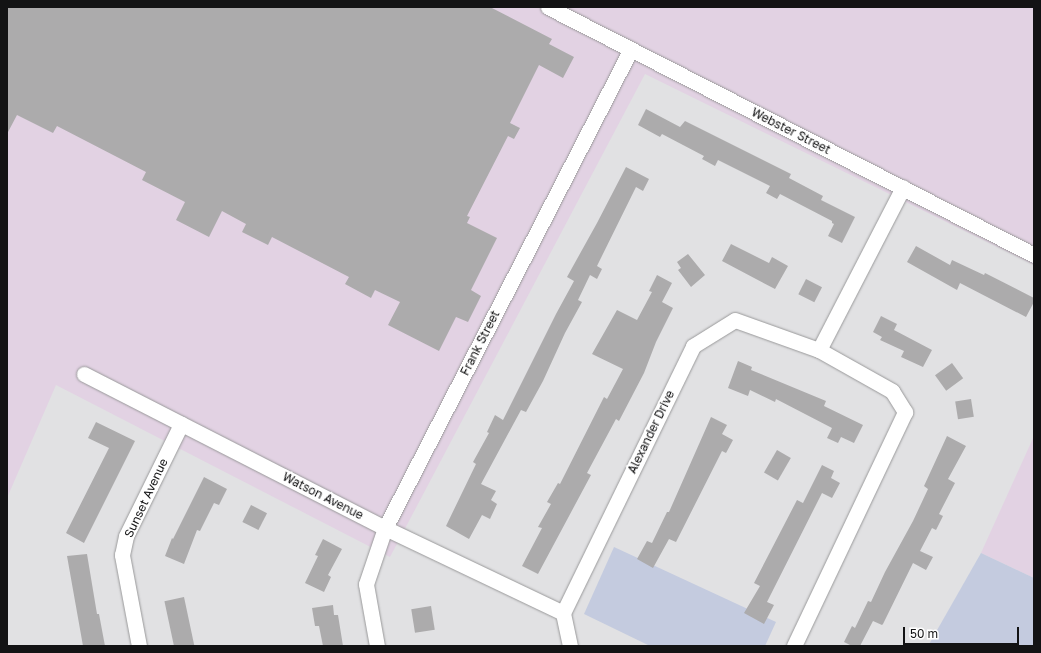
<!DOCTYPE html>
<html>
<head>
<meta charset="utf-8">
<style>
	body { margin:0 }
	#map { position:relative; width:1041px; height:653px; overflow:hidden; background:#e1e1e3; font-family:"Golos Text",sans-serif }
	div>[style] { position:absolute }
	.industrial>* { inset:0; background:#e2d2e3 }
	.green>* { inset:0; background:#c4cbdf }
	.building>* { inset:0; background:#acabac; transform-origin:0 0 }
	.roads { filter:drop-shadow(0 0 1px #99999a) drop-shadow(0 0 1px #99999a) }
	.street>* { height:15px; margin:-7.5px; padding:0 7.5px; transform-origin:7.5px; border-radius:7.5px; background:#fff }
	span { translate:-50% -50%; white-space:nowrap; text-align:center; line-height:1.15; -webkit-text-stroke:3.5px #fff; paint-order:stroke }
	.street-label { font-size:12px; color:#131314 }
	.frame { position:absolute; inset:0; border:8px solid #131314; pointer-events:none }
	.scale { position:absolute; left:903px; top:627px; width:116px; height:18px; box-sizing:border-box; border:2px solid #131314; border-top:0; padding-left:5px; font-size:12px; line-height:14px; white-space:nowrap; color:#131314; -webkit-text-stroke:3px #fff; paint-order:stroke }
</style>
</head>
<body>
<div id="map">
	<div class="industrial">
		<div style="clip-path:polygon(7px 7px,1034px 7px,1034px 265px,645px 74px,390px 557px,56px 385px,7px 498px)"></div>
		<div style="clip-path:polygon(1034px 436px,1034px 578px,981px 553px)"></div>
	</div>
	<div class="green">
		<div style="clip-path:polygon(614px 547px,776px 622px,765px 646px,650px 646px,584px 614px)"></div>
		<div style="clip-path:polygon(981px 553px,1034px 578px,1034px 646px,928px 646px)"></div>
	</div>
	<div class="building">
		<div style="clip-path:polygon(7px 7px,490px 7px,552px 39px,549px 44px,574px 57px,563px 78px,539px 65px,510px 123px,520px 128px,514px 139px,508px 136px,467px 216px,470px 217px,467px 223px,497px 238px,471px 290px,481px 296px,468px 322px,456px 317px,439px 351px,388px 325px,400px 302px,375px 290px,371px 298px,345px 284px,349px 277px,272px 237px,268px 245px,242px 232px,246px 224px,222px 211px,209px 237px,176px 220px,185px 202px,142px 180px,146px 172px,57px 126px,53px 133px,17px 115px,7px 134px)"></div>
		<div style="clip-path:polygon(646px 109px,680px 127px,685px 121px,791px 174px,789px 178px,823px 196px,821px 200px,855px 217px,842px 243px,828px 236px,834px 224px,832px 223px,832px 221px,780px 194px,777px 199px,766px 193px,770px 186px,718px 160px,715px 166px,702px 159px,704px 156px,662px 134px,660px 137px,638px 125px)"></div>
		<div style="clip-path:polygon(626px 167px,649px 179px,643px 191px,636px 187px,597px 266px,602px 269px,597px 279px,590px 275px,578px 300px,582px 302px,565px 333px,543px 381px,526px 412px,521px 410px,481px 484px,496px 491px,491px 500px,497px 504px,490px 519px,482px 515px,469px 539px,446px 526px,476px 464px,473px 462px,489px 433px,487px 432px,495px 415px,503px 420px,556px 314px,574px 281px,567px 277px,597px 223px)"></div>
		<div style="clip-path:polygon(731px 244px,769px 263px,772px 257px,788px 266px,775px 289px,722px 261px)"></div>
		<div style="clip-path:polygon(916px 246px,950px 265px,952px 260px,984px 275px,985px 273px,1034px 298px,1034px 302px,1026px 317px,960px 283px,957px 290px,907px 262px)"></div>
		<div style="clip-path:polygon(688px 254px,705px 275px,691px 287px,678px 270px,681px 268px,677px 262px)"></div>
		<div style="clip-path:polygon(657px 275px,672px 283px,662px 302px,673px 308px,656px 342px,644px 373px,619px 421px,616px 419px,587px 473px,591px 475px,538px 574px,522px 566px,542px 528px,538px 527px,551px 504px,547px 502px,558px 483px,560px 484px,604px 397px,607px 399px,623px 369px,592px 354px,617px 310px,637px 320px,652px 292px,649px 291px)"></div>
		<div style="left:806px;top:279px;width:18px;height:17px;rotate:27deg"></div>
		<div style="clip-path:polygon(881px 316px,897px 324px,894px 330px,932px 350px,923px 367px,901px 357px,904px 351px,880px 340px,882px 337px,873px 332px)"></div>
		<div style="clip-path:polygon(738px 361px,752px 367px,751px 370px,826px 401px,824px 406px,863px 425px,854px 443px,841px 437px,838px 443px,827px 438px,832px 428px,776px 399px,775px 402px,750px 390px,748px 396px,728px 388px)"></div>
		<div style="left:952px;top:363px;width:19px;height:21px;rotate:54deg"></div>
		<div style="left:971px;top:399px;width:18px;height:16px;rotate:81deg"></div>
		<div style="clip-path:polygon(711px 417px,727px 425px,722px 434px,733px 440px,726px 453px,722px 451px,676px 542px,669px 539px,653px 568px,637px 559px,647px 541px,652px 543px,667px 512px,669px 512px)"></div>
		<div style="clip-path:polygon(96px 422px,135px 441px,84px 543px,66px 533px,109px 448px,88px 438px)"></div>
		<div style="clip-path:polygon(947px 436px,966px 446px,948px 479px,955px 483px,939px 514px,943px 516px,936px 530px,932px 528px,920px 551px,933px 557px,926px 570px,913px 563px,883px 624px,882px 625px,873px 621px,860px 646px,852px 646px,844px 642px,852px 626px,855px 628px,868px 601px,871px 602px,885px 572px,913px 521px,928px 489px,924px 486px)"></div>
		<div style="left:777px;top:450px;width:16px;height:26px;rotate:30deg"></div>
		<div style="clip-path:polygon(822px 465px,834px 471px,831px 478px,840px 483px,832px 498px,822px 493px,767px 602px,774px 605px,764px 624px,744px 613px,760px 586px,754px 583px,797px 500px,803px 503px)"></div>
		<div style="clip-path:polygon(204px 477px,227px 489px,219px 505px,214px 503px,200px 531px,197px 530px,184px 564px,165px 556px,172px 538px,173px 539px)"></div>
		<div style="left:251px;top:505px;width:18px;height:19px;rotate:27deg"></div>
		<div style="clip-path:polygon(323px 539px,342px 549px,328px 575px,331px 577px,324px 592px,305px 583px,318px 556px,315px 555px)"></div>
		<div style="clip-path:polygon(87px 554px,97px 614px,99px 614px,105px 646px,83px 646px,67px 556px)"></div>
		<div style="left:184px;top:597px;width:50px;height:20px;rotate:78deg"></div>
		<div style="clip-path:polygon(333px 605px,334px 615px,338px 615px,343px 646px,323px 646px,319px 626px,315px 626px,312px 608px)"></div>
		<div style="left:431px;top:606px;width:24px;height:20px;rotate:81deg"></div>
	</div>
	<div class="roads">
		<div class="street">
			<div style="left:548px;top:7px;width:546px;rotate:27.03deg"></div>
			<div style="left:819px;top:350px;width:183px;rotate:-62.7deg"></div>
			<div style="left:84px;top:374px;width:338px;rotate:27.1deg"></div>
			<div style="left:385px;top:528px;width:197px;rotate:25.5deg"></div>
			<div style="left:139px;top:646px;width:93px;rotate:-100.6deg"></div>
			<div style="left:122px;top:555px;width:19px;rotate:-78deg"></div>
			<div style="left:126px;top:536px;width:125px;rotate:-63.8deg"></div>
			<div style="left:377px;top:646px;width:63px;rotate:-100.1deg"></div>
			<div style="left:366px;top:584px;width:59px;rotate:-71.3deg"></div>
			<div style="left:385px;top:528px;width:538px;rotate:-62.82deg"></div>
			<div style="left:570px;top:646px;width:34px;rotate:-102deg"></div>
			<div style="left:563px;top:613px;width:297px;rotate:-64deg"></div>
			<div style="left:693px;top:346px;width:49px;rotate:-31.8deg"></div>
			<div style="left:735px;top:320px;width:89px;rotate:19.7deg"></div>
			<div style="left:819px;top:350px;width:84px;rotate:29.3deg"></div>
			<div style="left:892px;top:391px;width:25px;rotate:58deg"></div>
			<div style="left:905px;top:412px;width:259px;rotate:115.4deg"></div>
		</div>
	</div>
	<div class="street-label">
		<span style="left:791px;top:131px;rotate:27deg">Webster Street</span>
		<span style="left:480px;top:343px;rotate:-63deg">Frank Street</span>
		<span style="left:651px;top:432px;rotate:-64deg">Alexander Drive</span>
		<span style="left:323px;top:496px;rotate:27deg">Watson Avenue</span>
		<span style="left:146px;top:498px;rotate:-65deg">Sunset Avenue</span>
	</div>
	<div class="frame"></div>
	<div class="scale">50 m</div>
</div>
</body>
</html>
